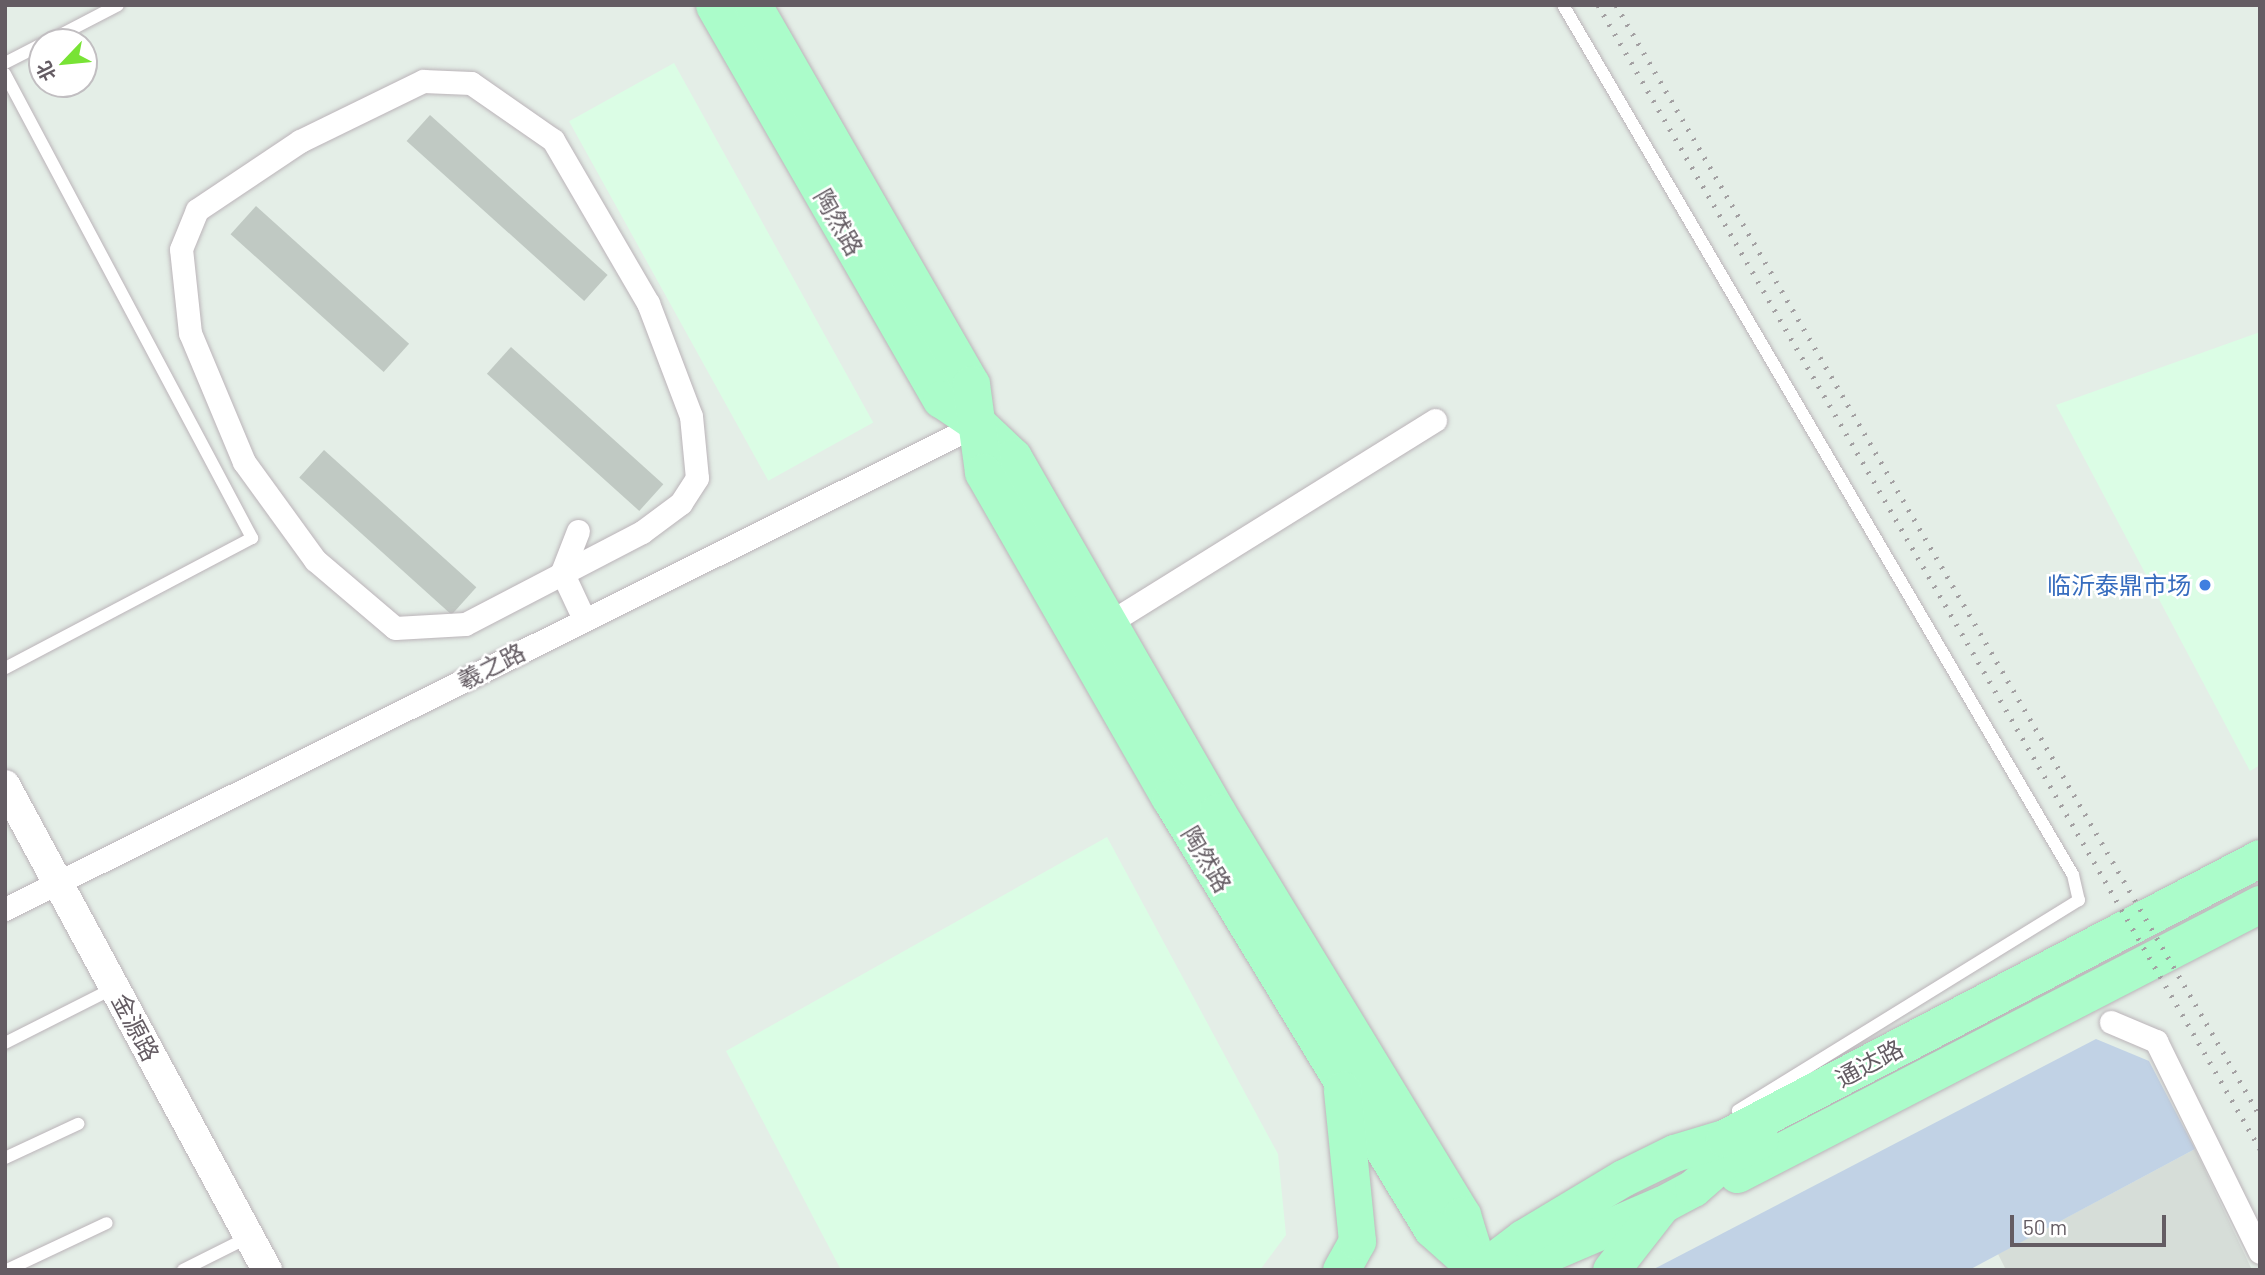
<!DOCTYPE html>
<html>
<head>
<meta charset="utf-8">
<style>
	body { margin:0 }
	#map { position:relative; width:2265px; height:1275px; overflow:hidden; background:#e4eee7; font-family:Barlow,"Noto Sans SC",sans-serif }
	div>[style] { position:absolute }
	.commercial>* { inset:0; background:#dbfde5; transform-origin:0 0 }
	.industrial>* { inset:0; background:#d6ddd8 }
	.green>* { inset:0; background:#c1d2e5 }
	.building>* { inset:0; background:#c0c9c3; transform-origin:0 0 }
	.roads { filter:drop-shadow(0 0 2px #bbb4b9) drop-shadow(0 0 2px #bbb4b9) }
	.service>* { height:12px; margin:-6px; padding:0 6px; transform-origin:6px; border-radius:6px; background:#fff }
	.minor>* { height:23px; margin:-11.5px; padding:0 11.5px; transform-origin:11.5px; border-radius:11.5px; background:#fff }
	.tertiary>* { height:30px; margin:-15px; padding:0 15px; transform-origin:15px; border-radius:15px; background:#fff }
	.primary>* { height:37px; margin:-18.5px; padding:0 18.5px; transform-origin:18.5px; border-radius:18.5px; background:#abfcca }
	.rail>* { height:5px; margin-top:-2.5px; transform-origin:0; background:repeating-linear-gradient(90deg,#a3a0a2 0 2px,transparent 0 11px) }
	.dots>* { width:19px; height:19px; translate:-50% -50%; box-sizing:border-box; border:4px solid #fff; border-radius:50% }
	span { translate:-50% -50%; white-space:nowrap; text-align:center; line-height:1.15; -webkit-text-stroke:5px #fff; paint-order:stroke }
	.street-label { font-size:24px; color:#645c63 }
	.shop-label { font-size:24px; color:#366cbe }
	.right { translate:-100% -50%; text-align:right }
	.frame { position:absolute; inset:0; border:7px solid #645c63; pointer-events:none }
	.north { position:absolute; left:28px; top:28px; width:70px; height:70px; box-sizing:border-box; background:#fff; border:2px solid #c1bec1; border-radius:50%; rotate:244deg; font-size:19px; font-weight:700; line-height:28px; text-align:center; color:#645c63 }
	.north::after { content:''; display:block; margin:auto; width:24px; height:32px; background:#78e335; clip-path:polygon(50% 0,100% 100%,50% 72%,0 100%) }
	.scale { position:absolute; left:2010px; top:1215px; width:156px; height:32px; box-sizing:border-box; border:4px solid #645c63; border-top:0; padding-left:9px; font-size:21px; line-height:24px; white-space:nowrap; color:#645c63; -webkit-text-stroke:5px #fff; paint-order:stroke }
</style>
</head>
<body>
<div id="map">
	<div class="commercial">
		<div style="left:674px;top:63px;width:411px;height:120px;rotate:61deg"></div>
		<div style="clip-path:polygon(2260px 332px,2260px 765px,2250px 771px,2056px 405px)"></div>
		<div style="clip-path:polygon(1107px 837px,1278px 1154px,1286px 1235px,1260px 1270px,841px 1270px,726px 1051px)"></div>
	</div>
	<div class="industrial">
		<div style="clip-path:polygon(2195px 1149px,2252px 1270px,2006px 1270px,1998px 1254px)"></div>
	</div>
	<div class="green">
		<div style="clip-path:polygon(2096px 1039px,2149px 1061px,2195px 1149px,1969px 1270px,1652px 1270px)"></div>
	</div>
	<div class="building">
		<div style="left:430px;top:115px;width:239px;height:35px;rotate:42deg"></div>
		<div style="left:256px;top:206px;width:206px;height:38px;rotate:42deg"></div>
		<div style="left:511px;top:347px;width:205px;height:36px;rotate:42deg"></div>
		<div style="left:324px;top:450px;width:205px;height:37px;rotate:42deg"></div>
	</div>
	<div class="roads">
		<div class="service">
			<div style="left:1563px;top:5px;width:1008px;rotate:59.62deg"></div>
			<div style="left:2073px;top:875px;width:26px;rotate:77deg"></div>
			<div style="left:2079px;top:900px;width:401px;rotate:148.3deg"></div>
			<div style="left:47px;top:42px;width:80px;rotate:-27.5deg"></div>
			<div style="left:5px;top:63px;width:42px;rotate:-27.2deg"></div>
			<div style="left:5px;top:74px;width:526px;rotate:61.97deg"></div>
			<div style="left:252px;top:538px;width:279px;rotate:152.2deg"></div>
			<div style="left:5px;top:1043px;width:122px;rotate:-26.8deg"></div>
			<div style="left:5px;top:1158px;width:81px;rotate:-25deg"></div>
			<div style="left:7px;top:1270px;width:110px;rotate:-25.2deg"></div>
			<div style="left:183px;top:1270px;width:74px;rotate:-26.6deg"></div>
		</div>
		<div class="minor">
			<div style="left:423px;top:81px;width:48px;rotate:2.4deg"></div>
			<div style="left:471px;top:83px;width:100px;rotate:34.8deg"></div>
			<div style="left:553px;top:140px;width:189px;rotate:59.8deg"></div>
			<div style="left:648px;top:303px;width:121px;rotate:69.2deg"></div>
			<div style="left:691px;top:416px;width:62px;rotate:84.5deg"></div>
			<div style="left:697px;top:478px;width:30px;rotate:123deg"></div>
			<div style="left:681px;top:503px;width:49px;rotate:143.4deg"></div>
			<div style="left:642px;top:532px;width:199px;rotate:152.5deg"></div>
			<div style="left:465px;top:624px;width:70px;rotate:176.7deg"></div>
			<div style="left:395px;top:628px;width:105px;rotate:-139.6deg"></div>
			<div style="left:315px;top:560px;width:121px;rotate:-125.9deg"></div>
			<div style="left:244px;top:462px;width:140px;rotate:-112.7deg"></div>
			<div style="left:190px;top:333px;width:84px;rotate:-96.1deg"></div>
			<div style="left:181px;top:249px;width:42px;rotate:-67.7deg"></div>
			<div style="left:197px;top:210px;width:124px;rotate:-33.8deg"></div>
			<div style="left:300px;top:141px;width:137px;rotate:-26deg"></div>
			<div style="left:578px;top:531px;width:44px;rotate:111.3deg"></div>
			<div style="left:562px;top:572px;width:52px;rotate:64.9deg"></div>
			<div style="left:1109px;top:623px;width:384px;rotate:-31.9deg"></div>
			<div style="left:5px;top:909px;width:1087px;rotate:-26.49deg"></div>
			<div style="left:2111px;top:1022px;width:49px;rotate:22.9deg"></div>
			<div style="left:2156px;top:1041px;width:235px;rotate:63.8deg"></div>
		</div>
		<div class="tertiary">
			<div style="left:5px;top:785px;width:551px;rotate:61.62deg"></div>
		</div>
		<div class="primary">
			<div style="left:714px;top:5px;width:455px;rotate:60.1deg"></div>
			<div style="left:941px;top:399px;width:45px;rotate:34deg"></div>
			<div style="left:978px;top:424px;width:48px;rotate:43.3deg"></div>
			<div style="left:1013px;top:457px;width:409px;rotate:60.1deg"></div>
			<div style="left:1217px;top:812px;width:472px;rotate:58.7deg"></div>
			<div style="left:1462px;top:1215px;width:58px;rotate:72.8deg"></div>
			<div style="left:753px;top:5px;width:437px;rotate:60.1deg"></div>
			<div style="left:971px;top:384px;width:89px;rotate:82.2deg"></div>
			<div style="left:983px;top:472px;width:376px;rotate:60.2deg"></div>
			<div style="left:1170px;top:798px;width:504px;rotate:58.71deg"></div>
			<div style="left:1432px;top:1229px;width:62px;rotate:41.7deg"></div>
			<div style="left:1737px;top:1174px;width:589px;rotate:-27.31deg"></div>
			<div style="left:1493px;top:1268px;width:43px;rotate:-12.1deg"></div>
			<div style="left:1535px;top:1259px;width:139px;rotate:-23.3deg"></div>
			<div style="left:1663px;top:1204px;width:34px;rotate:-28deg"></div>
			<div style="left:1693px;top:1188px;width:53px;rotate:-41.2deg"></div>
			<div style="left:1733px;top:1153px;width:30px;rotate:-26deg"></div>
			<div style="left:1341px;top:1270px;width:33px;rotate:-61deg"></div>
			<div style="left:1357px;top:1241px;width:152px;rotate:-95.7deg"></div>
			<div style="left:1481px;top:1270px;width:53px;rotate:-37.3deg"></div>
			<div style="left:1523px;top:1238px;width:117px;rotate:-31deg"></div>
			<div style="left:1623px;top:1178px;width:57px;rotate:-26.1deg"></div>
			<div style="left:1674px;top:1153px;width:52px;rotate:-16.7deg"></div>
			<div style="left:1724px;top:1138px;width:605px;rotate:-27.58deg"></div>
			<div style="left:1611px;top:1270px;width:80px;rotate:-52.1deg"></div>
		</div>
	</div>
	<div class="rail">
		<div style="left:1598px;top:5px;width:1322px;rotate:59.94deg"></div>
		<div style="left:1616px;top:5px;width:1284px;rotate:59.9deg"></div>
	</div>
	<div class="dots">
		<div style="left:2205px;top:585px;background:#3f7fe0"></div>
	</div>
	<div class="street-label">
		<span style="left:839px;top:222px;rotate:60deg">陶然路</span>
		<span style="left:491px;top:666px;rotate:-27deg">羲之路</span>
		<span style="left:1207px;top:859px;rotate:59deg">陶然路</span>
		<span style="left:136px;top:1027px;rotate:62deg">金源路</span>
		<span style="left:1869px;top:1063px;rotate:-28deg">通达路</span>
	</div>
	<div class="shop-label">
		<span class="right" style="left:2191px;top:585px">临沂泰鼎市场</span>
	</div>
	<div class="frame"></div>
	<div class="north">北</div>
	<div class="scale">50 m</div>
</div>
</body>
</html>
